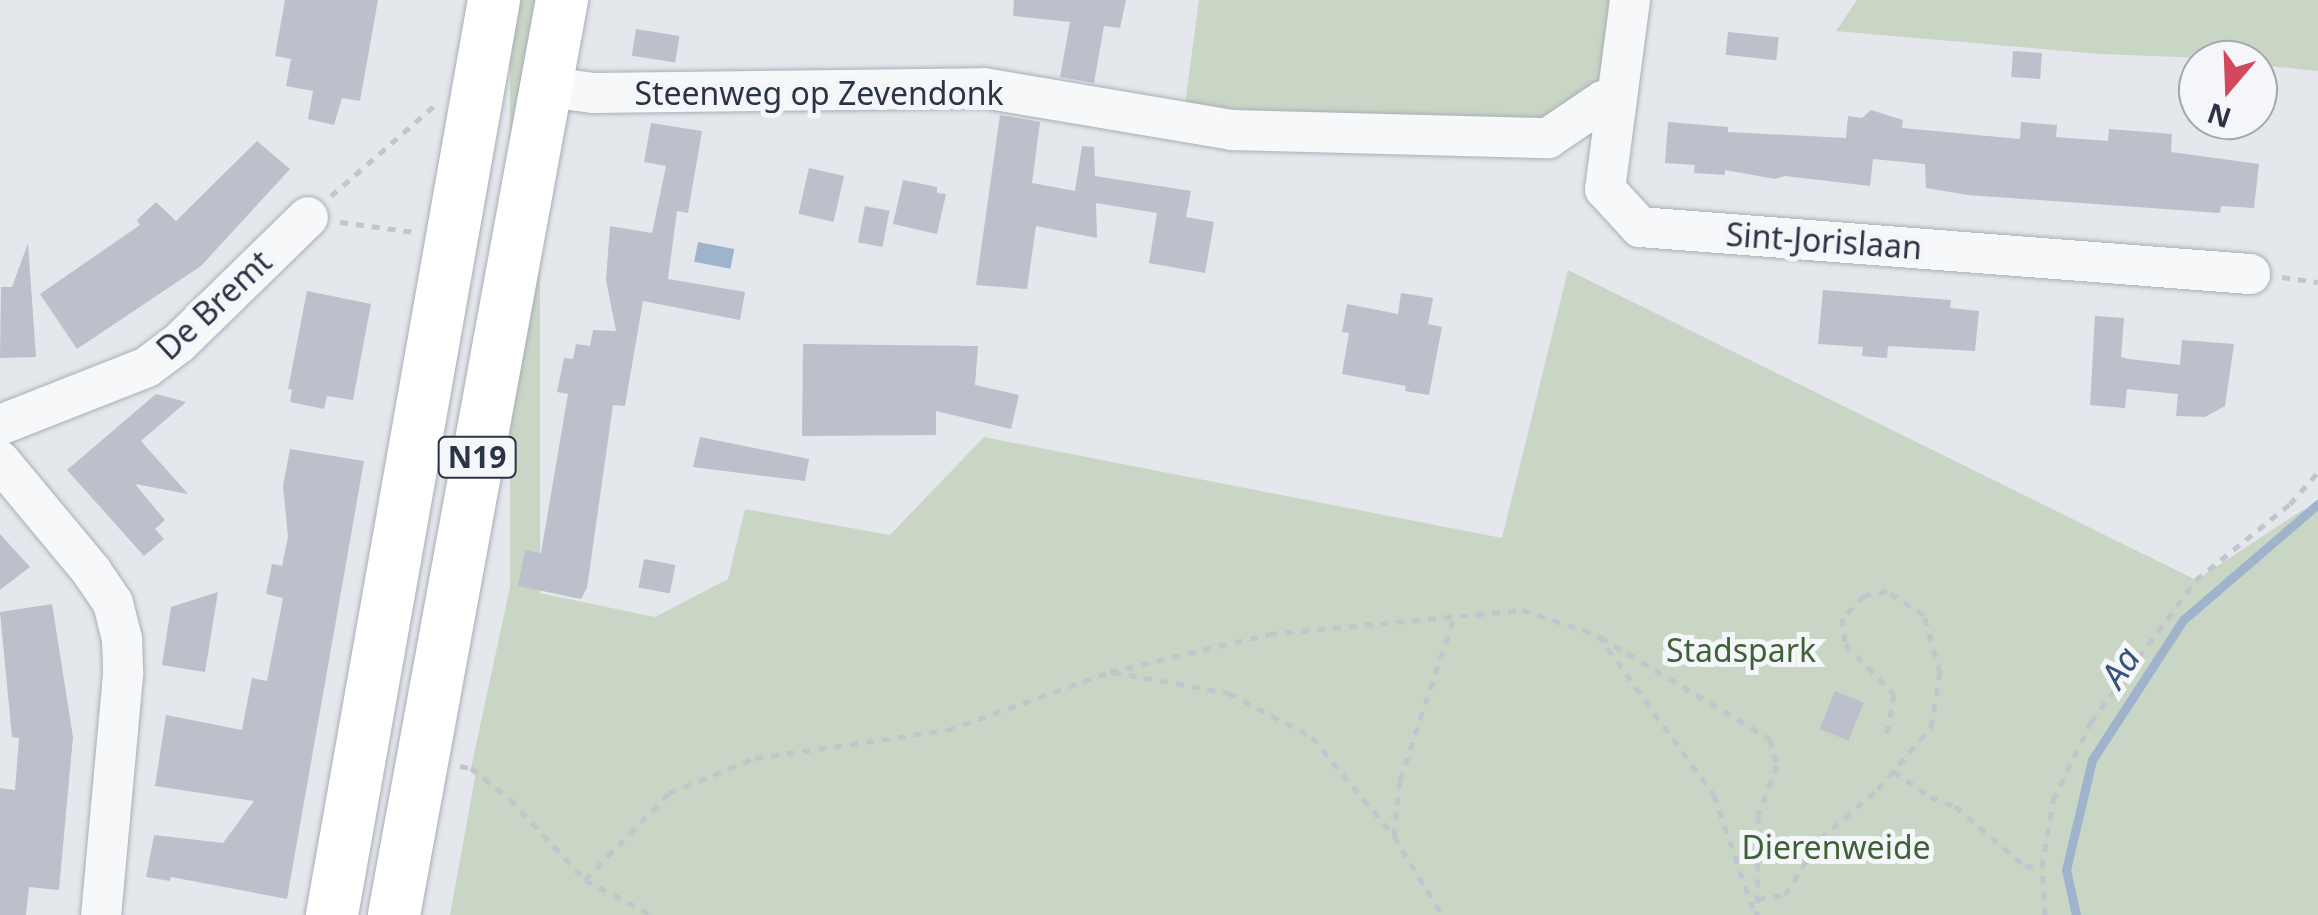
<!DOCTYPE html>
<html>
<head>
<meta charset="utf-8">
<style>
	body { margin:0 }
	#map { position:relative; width:2318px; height:915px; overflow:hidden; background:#e4e7ec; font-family:"Noto Sans",sans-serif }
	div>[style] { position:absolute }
	.green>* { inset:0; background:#c9d6c5; transform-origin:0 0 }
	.water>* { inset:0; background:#9fb4cc; transform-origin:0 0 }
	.stream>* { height:9px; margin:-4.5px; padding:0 4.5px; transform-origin:4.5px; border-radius:4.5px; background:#9fb4cc }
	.building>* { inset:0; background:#bbc0ca; transform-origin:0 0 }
	.path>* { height:5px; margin-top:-2.5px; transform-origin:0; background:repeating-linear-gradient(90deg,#c2c5cb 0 8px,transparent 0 16px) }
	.roads { filter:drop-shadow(0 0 2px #a9aeb7) drop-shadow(0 0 2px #a9aeb7) }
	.minor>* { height:40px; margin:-20px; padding:0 20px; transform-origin:20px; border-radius:20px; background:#f7f8fa }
	.major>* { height:52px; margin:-26px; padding:0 26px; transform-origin:26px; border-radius:26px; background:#fff }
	span { translate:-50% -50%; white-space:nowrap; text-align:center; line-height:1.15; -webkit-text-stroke:10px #f4f6f9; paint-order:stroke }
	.shield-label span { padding:2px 8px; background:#f4f6f9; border:2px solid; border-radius:8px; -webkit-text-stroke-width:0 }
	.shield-label { font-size:30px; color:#2b3445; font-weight:700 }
	.street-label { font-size:32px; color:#2b3445 }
	.park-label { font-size:32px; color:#3f6138 }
	.water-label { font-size:35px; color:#34527a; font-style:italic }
	.north { position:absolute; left:2178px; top:40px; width:100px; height:100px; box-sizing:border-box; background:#f4f6f9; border:2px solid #a4a8b1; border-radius:50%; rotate:199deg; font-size:28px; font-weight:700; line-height:40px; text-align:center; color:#2b3445 }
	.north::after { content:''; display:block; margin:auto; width:35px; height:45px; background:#d1495b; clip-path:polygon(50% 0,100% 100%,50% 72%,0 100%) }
</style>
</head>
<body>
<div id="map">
	<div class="green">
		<div style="left:510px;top:0;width:30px;height:929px"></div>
		<div style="clip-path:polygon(1199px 0,1613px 0,1599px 93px,1559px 117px,1495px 134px,1185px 104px)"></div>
		<div style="clip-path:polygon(1857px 0,2318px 0,2318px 71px,2258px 65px,2258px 60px,2100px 54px,1836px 31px)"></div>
		<div style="clip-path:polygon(1568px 270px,2196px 580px,2301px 511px,2318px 505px,2318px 915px,450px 915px,476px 772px,471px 768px,510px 587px,655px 617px,728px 579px,745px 509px,890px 535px,984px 437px,1502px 538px)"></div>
	</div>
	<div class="water">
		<div style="left:698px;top:242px;width:37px;height:20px;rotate:11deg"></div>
	</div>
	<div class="stream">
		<div style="left:2076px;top:915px;width:46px;rotate:-102.5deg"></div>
		<div style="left:2066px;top:870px;width:113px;rotate:-76.7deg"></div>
		<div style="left:2092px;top:760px;width:167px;rotate:-57deg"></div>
		<div style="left:2183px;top:620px;width:178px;rotate:-40.7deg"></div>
	</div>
	<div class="building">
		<div style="clip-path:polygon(285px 0,378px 0,360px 101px,342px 98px,334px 125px,308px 119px,313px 91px,286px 86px,291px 59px,275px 56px)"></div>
		<div style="clip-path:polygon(1014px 0,1126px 0,1120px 28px,1104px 26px,1094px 83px,1060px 77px,1070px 22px,1013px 16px)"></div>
		<div style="left:636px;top:29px;width:44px;height:27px;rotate:9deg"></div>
		<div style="left:1728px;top:32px;width:51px;height:23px;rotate:6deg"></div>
		<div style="left:2013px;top:51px;width:29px;height:26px;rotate:4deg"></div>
		<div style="clip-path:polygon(1871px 110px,1903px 120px,1902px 128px,2020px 139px,2021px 122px,2057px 125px,2056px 137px,2108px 141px,2109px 129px,2172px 134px,2171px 152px,2259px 164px,2254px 208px,2221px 206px,2220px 213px,1968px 195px,1926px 188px,1925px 164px,1873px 159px,1870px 186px,1785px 176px,1775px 179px,1725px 170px,1725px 175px,1694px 173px,1695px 165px,1665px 163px,1668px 122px,1728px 127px,1728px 132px,1846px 138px,1848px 116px,1862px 118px)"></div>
		<div style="clip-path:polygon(1000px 115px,1040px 122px,1032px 183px,1075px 191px,1082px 146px,1094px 147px,1095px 176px,1191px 191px,1186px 217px,1214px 222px,1205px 273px,1149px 263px,1157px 213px,1096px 203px,1097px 238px,1036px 226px,1027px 289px,976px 285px)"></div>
		<div style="clip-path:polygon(651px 123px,702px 131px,688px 213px,677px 211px,668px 279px,745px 292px,740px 320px,643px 301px,625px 406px,613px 405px,587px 588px,581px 599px,518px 586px,525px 550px,541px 553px,568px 394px,557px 392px,564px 358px,573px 359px,576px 344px,590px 346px,593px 330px,616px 331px,606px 280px,610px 226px,652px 233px,666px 166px,644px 162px)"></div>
		<div style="clip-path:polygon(257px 141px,290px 169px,201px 266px,77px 349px,40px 294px,140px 225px,137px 220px,156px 202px,176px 221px)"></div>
		<div style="left:809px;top:168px;width:36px;height:47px;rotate:13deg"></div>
		<div style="clip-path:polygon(903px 180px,937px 187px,937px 193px,946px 194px,937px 234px,893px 224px)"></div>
		<div style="left:865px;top:206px;width:25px;height:37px;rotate:11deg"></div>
		<div style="clip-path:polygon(28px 243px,36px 357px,0 358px,1px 287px,12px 287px)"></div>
		<div style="clip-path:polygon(1823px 290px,1951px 300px,1950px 308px,1979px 311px,1975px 351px,1888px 346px,1887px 358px,1862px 356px,1863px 347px,1818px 344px)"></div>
		<div style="clip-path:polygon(307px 291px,371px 304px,353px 400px,327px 396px,324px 409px,290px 402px,292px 390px,288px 389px)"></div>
		<div style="clip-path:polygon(1401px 293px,1433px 298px,1428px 324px,1442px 327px,1429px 395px,1405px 391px,1406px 386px,1342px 374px,1349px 333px,1342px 332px,1347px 304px,1398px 314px)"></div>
		<div style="clip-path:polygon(2095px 316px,2124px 318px,2121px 357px,2129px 359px,2180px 365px,2182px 340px,2234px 344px,2225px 406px,2205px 417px,2176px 416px,2178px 394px,2127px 389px,2125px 408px,2090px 405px)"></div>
		<div style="clip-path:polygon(803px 344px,978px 346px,975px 385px,1019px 395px,1011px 429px,936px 411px,936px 435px,802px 436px)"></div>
		<div style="clip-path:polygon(156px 394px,186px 402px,141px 441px,188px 494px,135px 484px,165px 520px,155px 529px,164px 539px,144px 556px,67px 470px)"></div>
		<div style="clip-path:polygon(700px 437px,809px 459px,805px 481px,693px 467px)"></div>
		<div style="clip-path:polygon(290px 449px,364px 461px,287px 899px,171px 877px,170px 881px,146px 877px,154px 835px,223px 843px,254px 801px,155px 786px,166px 715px,242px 730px,252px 678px,267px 681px,283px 598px,266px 594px,272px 564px,282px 566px,288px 537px,283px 486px)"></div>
		<div style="clip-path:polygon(0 534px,30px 567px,0 590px)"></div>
		<div style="left:644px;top:559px;width:32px;height:29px;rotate:11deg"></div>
		<div style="clip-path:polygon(218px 592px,205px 672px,162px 665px,171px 607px)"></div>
		<div style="clip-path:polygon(52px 604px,73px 737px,59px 890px,29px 887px,26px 915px,0 915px,0 788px,15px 790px,19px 738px,12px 737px,0 612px)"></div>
		<div style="left:1835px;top:691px;width:31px;height:41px;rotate:22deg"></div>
	</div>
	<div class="path">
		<div style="left:331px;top:196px;width:138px;rotate:-41.2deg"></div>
		<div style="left:340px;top:222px;width:75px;rotate:7.7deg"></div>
		<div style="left:2282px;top:277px;width:36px;rotate:8deg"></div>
		<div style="left:1600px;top:637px;width:198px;rotate:31deg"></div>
		<div style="left:1770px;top:739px;width:27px;rotate:75deg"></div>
		<div style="left:1777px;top:765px;width:53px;rotate:110.8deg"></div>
		<div style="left:1758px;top:815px;width:100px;rotate:90.6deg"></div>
		<div style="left:1113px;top:672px;width:118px;rotate:10.3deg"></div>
		<div style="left:1229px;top:693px;width:94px;rotate:27.9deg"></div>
		<div style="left:1312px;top:737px;width:129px;rotate:50.4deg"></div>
		<div style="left:1394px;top:836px;width:92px;rotate:58.7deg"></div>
		<div style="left:460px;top:766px;width:11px;rotate:10deg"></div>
		<div style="left:471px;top:768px;width:50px;rotate:38.5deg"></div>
		<div style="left:510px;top:799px;width:110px;rotate:47.2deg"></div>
		<div style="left:585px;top:880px;width:76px;rotate:27.6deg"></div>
		<div style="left:1893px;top:771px;width:45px;rotate:35.1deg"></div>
		<div style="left:1930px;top:797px;width:27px;rotate:20deg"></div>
		<div style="left:1955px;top:806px;width:92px;rotate:40.6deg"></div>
		<div style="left:2025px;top:866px;width:17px;rotate:3deg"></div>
		<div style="left:1394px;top:836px;width:56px;rotate:-83.9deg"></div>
		<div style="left:1400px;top:780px;width:174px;rotate:-71.6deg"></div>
		<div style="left:585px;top:880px;width:121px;rotate:-46deg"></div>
		<div style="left:669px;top:793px;width:93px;rotate:-22.1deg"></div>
		<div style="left:755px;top:758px;width:195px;rotate:-8.3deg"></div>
		<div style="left:948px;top:730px;width:172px;rotate:-19.7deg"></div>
		<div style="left:1110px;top:672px;width:163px;rotate:-13.4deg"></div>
		<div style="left:1269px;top:634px;width:254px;rotate:-5.4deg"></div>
		<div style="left:1522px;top:610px;width:80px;rotate:18.2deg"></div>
		<div style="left:1598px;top:635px;width:198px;rotate:54.1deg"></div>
		<div style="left:1714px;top:795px;width:127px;rotate:71.1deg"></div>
		<div style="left:1757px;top:899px;width:28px;rotate:-8deg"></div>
		<div style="left:1785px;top:895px;width:66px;rotate:-58deg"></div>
		<div style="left:1820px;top:839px;width:77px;rotate:-40.8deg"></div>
		<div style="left:1878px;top:789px;width:82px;rotate:-49.5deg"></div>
		<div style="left:1931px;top:727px;width:56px;rotate:-80.7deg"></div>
		<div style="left:1940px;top:672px;width:59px;rotate:-105.7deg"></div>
		<div style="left:1924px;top:615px;width:44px;rotate:-147deg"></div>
		<div style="left:1887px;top:591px;width:24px;rotate:168deg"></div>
		<div style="left:1864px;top:596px;width:31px;rotate:135deg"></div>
		<div style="left:1842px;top:618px;width:26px;rotate:83deg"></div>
		<div style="left:1845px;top:644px;width:70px;rotate:45.6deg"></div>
		<div style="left:1894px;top:694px;width:47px;rotate:99.9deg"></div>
		<div style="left:2045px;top:915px;width:48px;rotate:-93.6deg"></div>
		<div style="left:2042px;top:867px;width:68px;rotate:-80.7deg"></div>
		<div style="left:2053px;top:800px;width:87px;rotate:-64deg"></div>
		<div style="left:2091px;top:722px;width:177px;rotate:-53.5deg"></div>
		<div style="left:2196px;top:580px;width:121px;rotate:-39deg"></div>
		<div style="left:2290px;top:504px;width:43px;rotate:-48.8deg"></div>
	</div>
	<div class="roads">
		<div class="minor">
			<div style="left:1630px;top:0;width:191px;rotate:97.5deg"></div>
			<div style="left:1605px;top:189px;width:52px;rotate:47.4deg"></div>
			<div style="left:1640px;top:227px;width:612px;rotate:4.41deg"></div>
			<div style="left:547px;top:87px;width:46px;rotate:7.4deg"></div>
			<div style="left:593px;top:93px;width:391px;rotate:-0.7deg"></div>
			<div style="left:984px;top:88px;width:252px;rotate:9.6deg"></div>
			<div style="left:1232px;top:130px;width:316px;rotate:1.5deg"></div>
			<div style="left:1548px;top:138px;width:66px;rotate:-33.9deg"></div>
			<div style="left:1603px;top:101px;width:13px;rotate:4deg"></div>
			<div style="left:0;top:425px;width:158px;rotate:-21.5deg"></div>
			<div style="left:147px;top:367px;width:40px;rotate:-37deg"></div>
			<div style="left:179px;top:343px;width:180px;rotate:-44.3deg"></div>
			<div style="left:0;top:461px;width:144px;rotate:50.3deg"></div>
			<div style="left:92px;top:572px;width:37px;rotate:56deg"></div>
			<div style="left:113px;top:603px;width:36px;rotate:76deg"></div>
			<div style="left:122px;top:638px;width:37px;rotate:88deg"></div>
			<div style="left:123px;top:675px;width:241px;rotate:95.2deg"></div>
		</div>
		<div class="major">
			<div style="left:332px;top:915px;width:929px;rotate:-79.96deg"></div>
			<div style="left:394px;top:915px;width:930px;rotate:-79.6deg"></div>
		</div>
	</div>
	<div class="shield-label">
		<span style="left:477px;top:457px">N19</span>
	</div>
	<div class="street-label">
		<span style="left:819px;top:93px">Steenweg op Zevendonk</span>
		<span style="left:1824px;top:241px;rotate:4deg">Sint-Jorislaan</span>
		<span style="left:214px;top:305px;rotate:-43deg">De Bremt</span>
	</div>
	<div class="park-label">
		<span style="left:1741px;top:650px">Stadspark</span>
		<span style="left:1836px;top:847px">Dierenweide</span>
	</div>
	<div class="water-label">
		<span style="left:2120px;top:667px;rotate:-57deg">Aa</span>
	</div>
	<div class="north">N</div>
</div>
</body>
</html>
